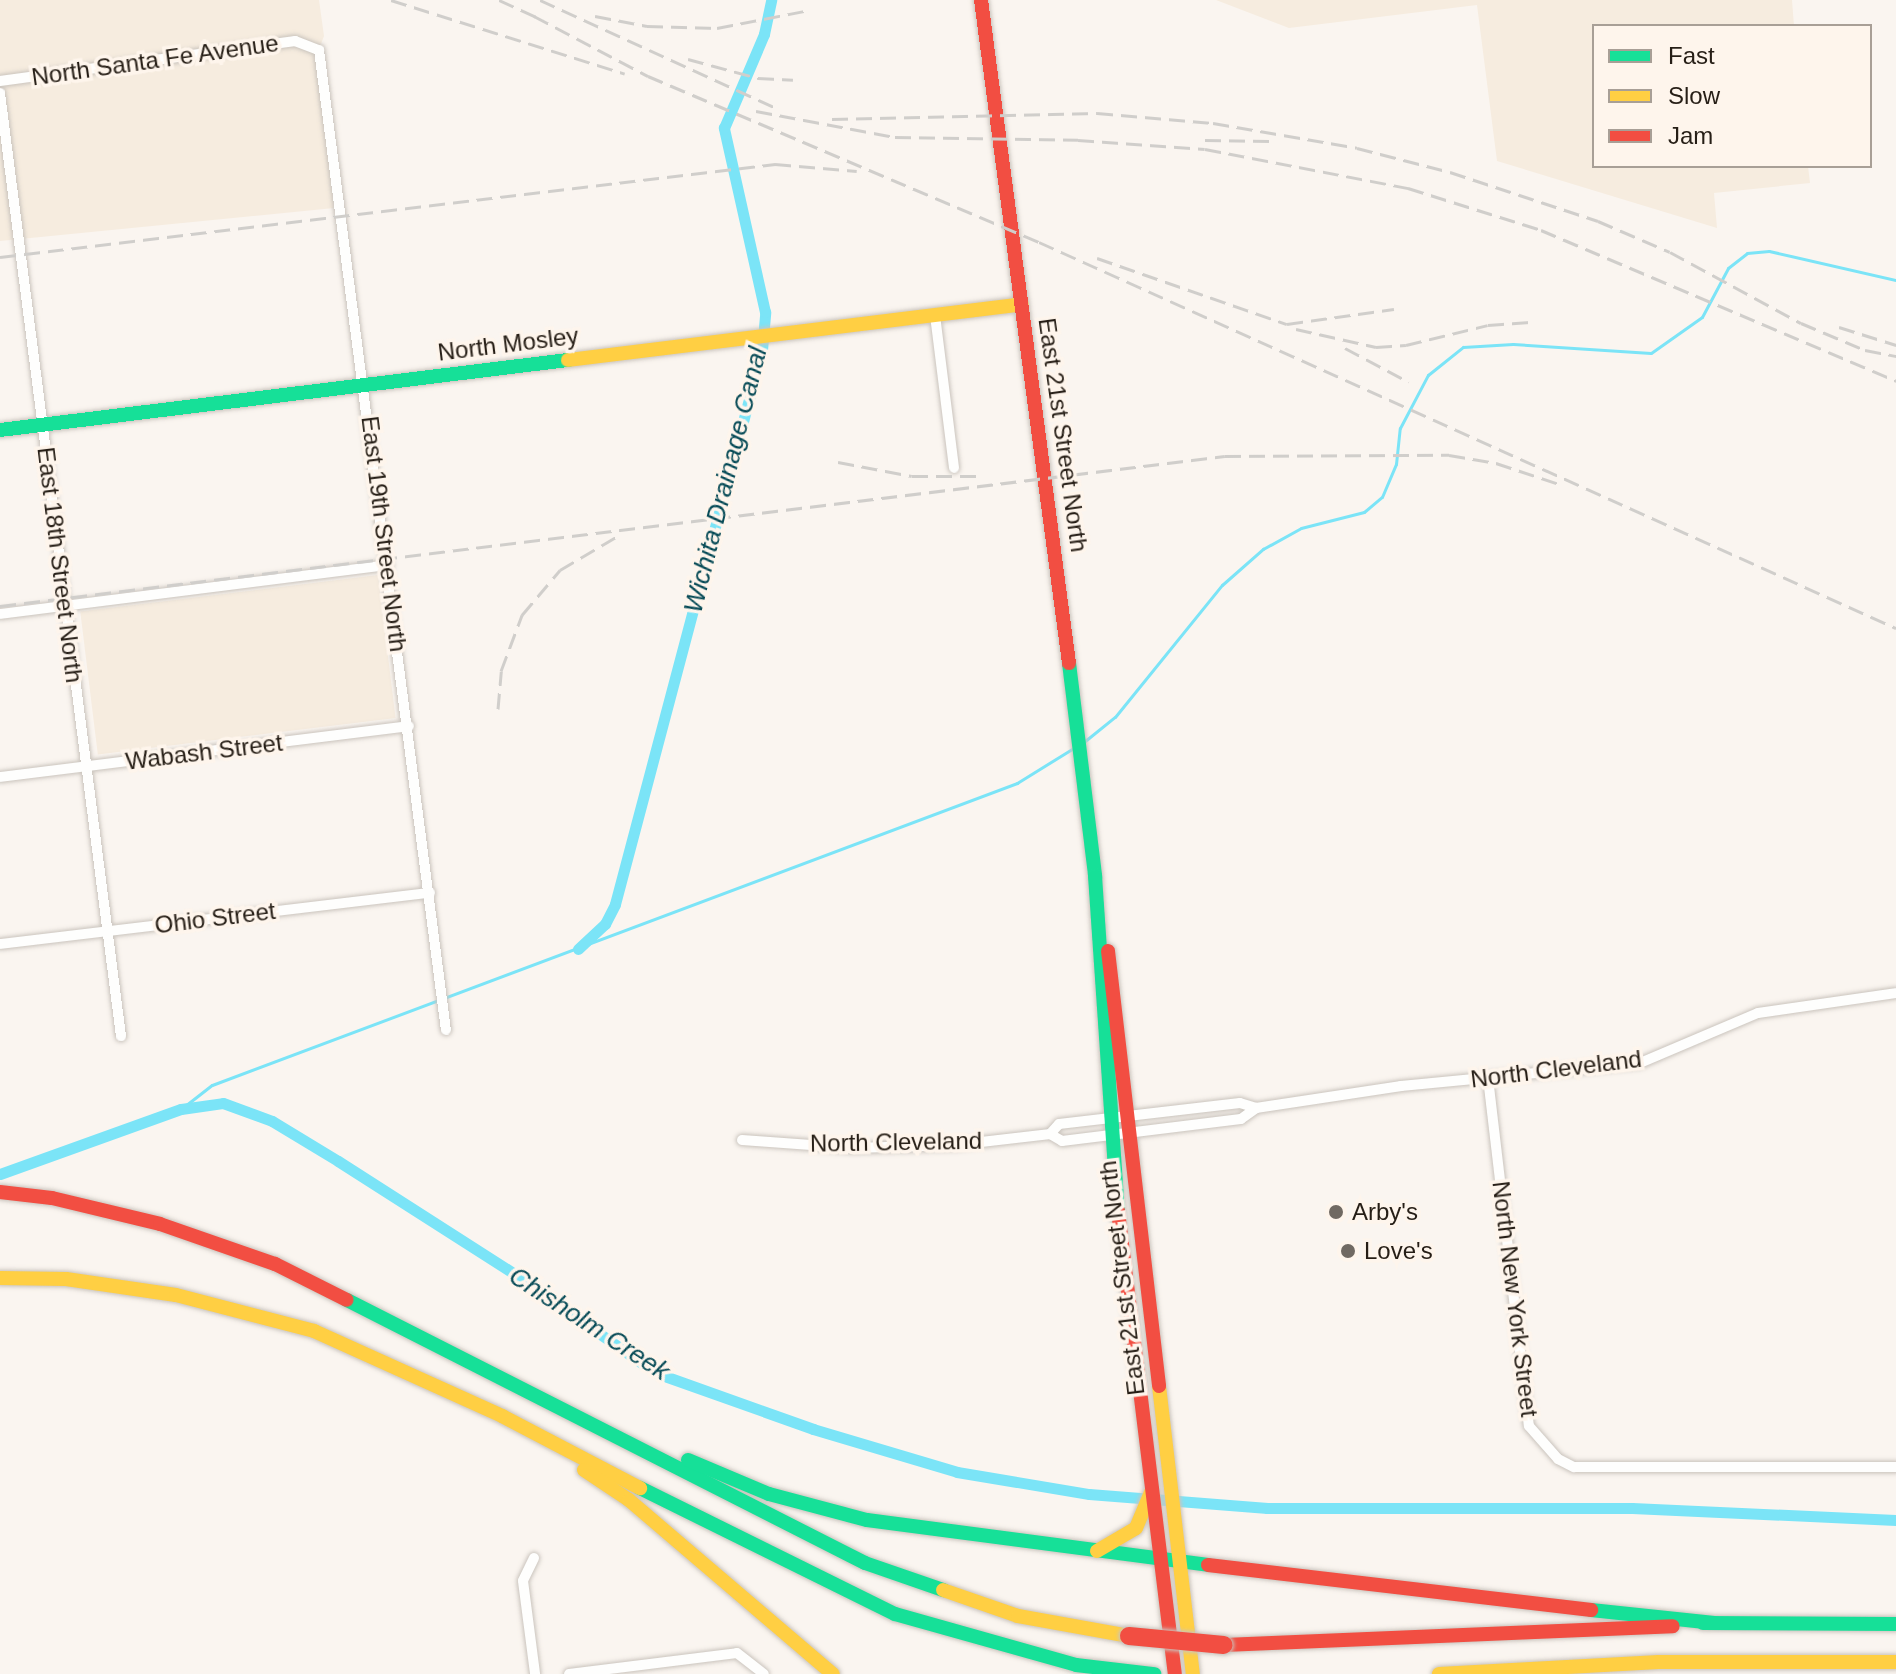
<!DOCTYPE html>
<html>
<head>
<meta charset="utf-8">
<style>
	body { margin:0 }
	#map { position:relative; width:1896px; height:1674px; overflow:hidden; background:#faf5f0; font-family:Arial,sans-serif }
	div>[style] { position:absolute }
	.industrial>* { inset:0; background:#f6ecdf; transform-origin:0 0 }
	.stream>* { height:3px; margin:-1.5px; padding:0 1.5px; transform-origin:1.5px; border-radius:1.5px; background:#7be4f7 }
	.canal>* { height:11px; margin:-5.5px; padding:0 5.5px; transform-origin:5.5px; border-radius:5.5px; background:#7be4f7 }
	.roads { filter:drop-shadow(0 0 2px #cac4bd) drop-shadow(0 0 2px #cac4bd) }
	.street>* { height:10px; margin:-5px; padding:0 5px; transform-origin:5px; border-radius:5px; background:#fefefd }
	.fast>* { height:14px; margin:-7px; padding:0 7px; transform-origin:7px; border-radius:7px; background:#16e098 }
	.slow>* { height:14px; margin:-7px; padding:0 7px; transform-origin:7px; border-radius:7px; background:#ffcf43 }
	.jam>* { height:14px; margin:-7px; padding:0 7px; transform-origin:7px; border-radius:7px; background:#f24e42 }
	.rail>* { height:3px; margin-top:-1.5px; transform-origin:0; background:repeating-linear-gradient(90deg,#d0cecb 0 16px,transparent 0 24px) }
	.bridges { filter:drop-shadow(0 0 2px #cac4bd) drop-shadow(0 0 2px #cac4bd) }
	.jam-bridge>* { height:18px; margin:-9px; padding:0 9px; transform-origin:9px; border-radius:9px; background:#f24e42 }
	.dots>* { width:22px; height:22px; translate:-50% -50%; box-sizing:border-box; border:4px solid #fef5ec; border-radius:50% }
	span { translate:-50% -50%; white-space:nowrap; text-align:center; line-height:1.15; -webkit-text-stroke:7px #fef5ec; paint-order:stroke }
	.street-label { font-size:24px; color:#261e16 }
	.poi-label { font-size:24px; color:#261e16 }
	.left { translate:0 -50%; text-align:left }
	.water-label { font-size:26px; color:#064a56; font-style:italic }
	.legend { position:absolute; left:1592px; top:24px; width:280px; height:144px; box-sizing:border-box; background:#fef5ec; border:2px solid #a89f96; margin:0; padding:10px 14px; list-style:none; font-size:24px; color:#261e16 }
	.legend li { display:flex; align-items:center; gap:16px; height:40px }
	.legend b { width:40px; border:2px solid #a89f96 }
</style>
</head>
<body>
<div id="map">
	<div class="industrial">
		<div style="clip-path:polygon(0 0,319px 0,324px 36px,316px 57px,334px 208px,0 241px)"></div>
		<div style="clip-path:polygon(1216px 0,1792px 0,1794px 26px,1594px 26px,1594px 166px,1808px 166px,1810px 183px,1714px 193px,1717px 228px,1497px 161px,1477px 5px,1289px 28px)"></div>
		<div style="left:378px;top:575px;width:144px;height:300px;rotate:83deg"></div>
	</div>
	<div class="stream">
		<div style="left:1085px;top:741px;width:38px;rotate:-39deg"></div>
		<div style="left:1115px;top:717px;width:170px;rotate:-51deg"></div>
		<div style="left:1222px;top:585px;width:55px;rotate:-41.3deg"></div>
		<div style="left:1263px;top:549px;width:43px;rotate:-28.9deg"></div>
		<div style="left:1301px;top:528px;width:65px;rotate:-14.3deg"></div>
		<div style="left:1364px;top:512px;width:23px;rotate:-40deg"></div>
		<div style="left:1382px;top:497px;width:36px;rotate:-67deg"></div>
		<div style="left:1396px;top:464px;width:36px;rotate:-84deg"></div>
		<div style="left:1400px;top:428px;width:60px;rotate:-62.2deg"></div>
		<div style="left:1428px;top:375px;width:45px;rotate:-38.7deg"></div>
		<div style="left:1463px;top:347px;width:50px;rotate:-3.4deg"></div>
		<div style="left:1513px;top:344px;width:138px;rotate:3.7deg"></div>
		<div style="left:1651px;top:353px;width:62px;rotate:-35.2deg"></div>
		<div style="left:1702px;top:317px;width:55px;rotate:-62deg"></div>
		<div style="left:1728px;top:268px;width:24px;rotate:-38deg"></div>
		<div style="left:1747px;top:253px;width:22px;rotate:-5deg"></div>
		<div style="left:1769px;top:251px;width:130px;rotate:12.9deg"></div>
		<div style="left:181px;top:1109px;width:39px;rotate:-38deg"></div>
		<div style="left:212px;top:1085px;width:860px;rotate:-20.56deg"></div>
		<div style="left:1017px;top:783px;width:68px;rotate:-31.8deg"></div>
	</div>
	<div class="canal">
		<div style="left:578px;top:949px;width:37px;rotate:-43deg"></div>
		<div style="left:605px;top:924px;width:22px;rotate:-63deg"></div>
		<div style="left:615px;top:904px;width:573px;rotate:-75.14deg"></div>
		<div style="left:762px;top:350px;width:38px;rotate:-85deg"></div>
		<div style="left:765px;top:312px;width:189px;rotate:-102.6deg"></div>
		<div style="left:724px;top:128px;width:102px;rotate:-66.9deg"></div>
		<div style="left:764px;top:34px;width:35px;rotate:-78deg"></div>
		<div style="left:0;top:1174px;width:192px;rotate:-19.8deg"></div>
		<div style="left:181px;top:1109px;width:42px;rotate:-8.1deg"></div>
		<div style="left:223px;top:1103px;width:52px;rotate:20.2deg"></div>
		<div style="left:272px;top:1121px;width:77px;rotate:31.2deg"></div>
		<div style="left:338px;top:1161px;width:208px;rotate:32.6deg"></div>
		<div style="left:513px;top:1273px;width:174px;rotate:35deg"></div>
		<div style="left:656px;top:1373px;width:167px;rotate:19.6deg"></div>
		<div style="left:813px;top:1429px;width:150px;rotate:16.6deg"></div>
		<div style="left:957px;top:1472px;width:134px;rotate:9.5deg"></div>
		<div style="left:1089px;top:1494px;width:179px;rotate:4.5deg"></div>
		<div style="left:1267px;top:1508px;width:365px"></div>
		<div style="left:1632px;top:1508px;width:264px;rotate:2.6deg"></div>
	</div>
	<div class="roads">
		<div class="street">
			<div style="left:0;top:81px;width:298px;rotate:-7.7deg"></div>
			<div style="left:295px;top:41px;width:26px;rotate:21deg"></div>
			<div style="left:319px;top:50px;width:988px;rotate:82.62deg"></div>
			<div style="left:0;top:93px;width:951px;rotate:82.69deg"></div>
			<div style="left:935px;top:315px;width:154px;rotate:82.9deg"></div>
			<div style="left:0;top:614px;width:391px;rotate:-7.2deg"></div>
			<div style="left:0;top:777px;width:412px;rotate:-7.1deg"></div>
			<div style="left:0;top:944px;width:433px;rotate:-6.8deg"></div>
			<div style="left:1488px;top:1078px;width:350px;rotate:83.3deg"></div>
			<div style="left:1529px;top:1426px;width:44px;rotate:48.7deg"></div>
			<div style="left:1558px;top:1459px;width:18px;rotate:27deg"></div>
			<div style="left:1574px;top:1467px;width:322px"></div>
			<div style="left:1050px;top:1134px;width:13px;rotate:-48deg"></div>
			<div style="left:1059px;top:1124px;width:182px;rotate:-6.6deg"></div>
			<div style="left:1240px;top:1103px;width:17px;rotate:17deg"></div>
			<div style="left:742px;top:1140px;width:111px;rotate:4.1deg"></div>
			<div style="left:853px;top:1148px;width:102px;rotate:-1.7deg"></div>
			<div style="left:955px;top:1145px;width:96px;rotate:-6.6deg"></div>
			<div style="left:1050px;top:1134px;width:14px;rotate:30deg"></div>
			<div style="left:1062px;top:1141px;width:180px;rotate:-7deg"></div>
			<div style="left:1241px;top:1119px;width:19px;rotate:-36deg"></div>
			<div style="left:1256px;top:1108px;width:147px;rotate:-8.6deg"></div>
			<div style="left:1401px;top:1086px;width:240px;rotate:-5.5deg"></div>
			<div style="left:1640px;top:1063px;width:128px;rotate:-23deg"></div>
			<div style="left:1758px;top:1013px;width:139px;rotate:-8.2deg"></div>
			<div style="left:534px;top:1558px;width:25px;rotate:116deg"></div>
			<div style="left:523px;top:1581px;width:94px;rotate:82.6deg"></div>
			<div style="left:569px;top:1674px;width:169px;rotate:-7.1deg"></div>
			<div style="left:737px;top:1653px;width:34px;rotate:38deg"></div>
		</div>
		<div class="fast">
			<div style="left:0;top:430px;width:572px;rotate:-7.03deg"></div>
			<div style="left:1069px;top:663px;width:215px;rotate:83deg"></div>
			<div style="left:1095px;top:876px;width:336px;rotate:86.1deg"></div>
			<div style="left:347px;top:1300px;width:581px;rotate:26.92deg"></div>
			<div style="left:865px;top:1563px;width:83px;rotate:19.1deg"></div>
			<div style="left:688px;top:1460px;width:88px;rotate:22.8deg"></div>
			<div style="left:769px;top:1494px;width:101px;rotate:14.9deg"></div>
			<div style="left:867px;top:1520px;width:344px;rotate:7.5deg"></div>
			<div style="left:640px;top:1488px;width:284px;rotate:26.3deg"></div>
			<div style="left:895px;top:1614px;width:188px;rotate:15.7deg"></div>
			<div style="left:1076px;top:1665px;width:79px;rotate:6.6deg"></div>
			<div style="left:1591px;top:1610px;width:124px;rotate:6deg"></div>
			<div style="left:1703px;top:1623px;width:193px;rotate:0.3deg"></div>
		</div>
		<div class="slow">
			<div style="left:568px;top:360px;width:457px;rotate:-7deg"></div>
			<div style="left:0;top:1278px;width:66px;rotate:0.9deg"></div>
			<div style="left:66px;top:1279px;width:111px;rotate:8.3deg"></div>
			<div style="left:176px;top:1295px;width:143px;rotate:14.6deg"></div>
			<div style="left:314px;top:1331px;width:206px;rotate:24.3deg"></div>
			<div style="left:502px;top:1416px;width:156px;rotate:27.6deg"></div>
			<div style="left:1159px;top:1386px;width:290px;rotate:83.3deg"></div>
			<div style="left:584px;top:1470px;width:54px;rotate:33.7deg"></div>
			<div style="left:629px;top:1500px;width:268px;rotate:40.5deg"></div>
			<div style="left:1097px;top:1551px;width:45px;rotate:-30.5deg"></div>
			<div style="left:1136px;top:1528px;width:41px;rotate:-67.2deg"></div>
			<div style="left:943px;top:1590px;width:79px;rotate:19.1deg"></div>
			<div style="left:1018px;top:1616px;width:113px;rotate:10.2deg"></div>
			<div style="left:1439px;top:1674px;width:220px;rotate:-3.1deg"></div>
			<div style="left:1659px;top:1662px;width:237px"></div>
		</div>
		<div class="jam">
			<div style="left:981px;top:0;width:669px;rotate:82.44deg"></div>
			<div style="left:1108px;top:951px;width:438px;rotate:83.3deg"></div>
			<div style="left:0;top:1192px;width:52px;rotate:6.6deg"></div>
			<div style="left:52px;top:1198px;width:111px;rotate:13.5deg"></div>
			<div style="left:160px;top:1224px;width:122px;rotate:19.2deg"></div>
			<div style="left:275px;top:1264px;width:80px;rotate:26.6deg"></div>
			<div style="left:1118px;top:1211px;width:466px;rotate:83deg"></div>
			<div style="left:1208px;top:1565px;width:386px;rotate:6.7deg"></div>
			<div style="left:1224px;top:1645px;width:449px;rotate:-2.4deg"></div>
		</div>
	</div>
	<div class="rail">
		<div style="left:391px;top:0;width:245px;rotate:17.5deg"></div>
		<div style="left:499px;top:0;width:48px;rotate:24.4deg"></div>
		<div style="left:540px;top:0;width:257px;rotate:24.6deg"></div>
		<div style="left:534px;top:16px;width:129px;rotate:27.8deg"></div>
		<div style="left:648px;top:76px;width:425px;rotate:23deg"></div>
		<div style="left:1039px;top:242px;width:940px;rotate:24.25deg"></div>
		<div style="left:595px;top:16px;width:53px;rotate:10.9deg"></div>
		<div style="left:647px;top:26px;width:70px;rotate:1.6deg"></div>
		<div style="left:717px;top:28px;width:95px;rotate:-11deg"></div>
		<div style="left:688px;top:59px;width:73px;rotate:15.2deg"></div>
		<div style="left:758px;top:78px;width:35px;rotate:3deg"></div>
		<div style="left:756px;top:111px;width:141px;rotate:10.6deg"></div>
		<div style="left:895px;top:137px;width:183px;rotate:0.9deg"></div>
		<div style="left:1078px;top:140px;width:127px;rotate:4.1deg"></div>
		<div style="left:1205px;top:149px;width:207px;rotate:10.9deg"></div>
		<div style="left:1408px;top:188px;width:139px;rotate:17.5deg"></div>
		<div style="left:1541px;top:230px;width:386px;rotate:23deg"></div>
		<div style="left:832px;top:119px;width:265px;rotate:-1.3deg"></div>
		<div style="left:1097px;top:113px;width:116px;rotate:4.9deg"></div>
		<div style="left:1213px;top:123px;width:146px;rotate:9.8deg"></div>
		<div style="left:1357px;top:148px;width:96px;rotate:14.5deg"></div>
		<div style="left:1450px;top:172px;width:156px;rotate:18.3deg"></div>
		<div style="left:1598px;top:221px;width:78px;rotate:23.3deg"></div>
		<div style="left:1670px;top:252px;width:149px;rotate:28.5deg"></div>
		<div style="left:1801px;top:323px;width:69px;rotate:22.9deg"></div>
		<div style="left:1865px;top:350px;width:32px;rotate:11deg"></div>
		<div style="left:1205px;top:140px;width:64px;rotate:0.9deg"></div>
		<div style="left:0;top:257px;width:781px;rotate:-6.84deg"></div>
		<div style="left:775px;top:164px;width:82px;rotate:4.9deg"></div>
		<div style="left:1097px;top:258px;width:201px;rotate:19.2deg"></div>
		<div style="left:1287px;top:324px;width:108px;rotate:-8deg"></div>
		<div style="left:1839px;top:327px;width:60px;rotate:17.5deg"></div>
		<div style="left:1296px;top:329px;width:82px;rotate:12.7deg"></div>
		<div style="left:1376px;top:347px;width:30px;rotate:-4deg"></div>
		<div style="left:1406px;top:345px;width:84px;rotate:-13.7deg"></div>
		<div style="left:1488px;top:325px;width:42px;rotate:-4.1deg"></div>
		<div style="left:1345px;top:348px;width:72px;rotate:28deg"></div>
		<div style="left:838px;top:462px;width:75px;rotate:10.7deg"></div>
		<div style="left:912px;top:476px;width:64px"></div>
		<div style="left:0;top:606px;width:1234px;rotate:-6.98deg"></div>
		<div style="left:1225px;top:456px;width:224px;rotate:-0.3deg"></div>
		<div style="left:1449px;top:455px;width:48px;rotate:9.7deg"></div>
		<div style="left:1496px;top:463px;width:70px;rotate:18.4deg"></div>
		<div style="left:498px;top:709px;width:38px;rotate:-85deg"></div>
		<div style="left:501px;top:671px;width:60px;rotate:-69.4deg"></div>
		<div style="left:522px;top:615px;width:59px;rotate:-49.8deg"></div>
		<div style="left:560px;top:570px;width:65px;rotate:-30.5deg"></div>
	</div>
	<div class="bridges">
		<div class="jam-bridge">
			<div style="left:1129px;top:1636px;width:95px;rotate:5.4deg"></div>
		</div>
	</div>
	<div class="dots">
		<div style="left:1336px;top:1212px;background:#706962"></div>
		<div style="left:1348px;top:1251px;background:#706962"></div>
	</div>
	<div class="street-label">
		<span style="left:155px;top:60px;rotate:-8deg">North Santa Fe Avenue</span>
		<span style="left:508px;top:344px;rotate:-7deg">North Mosley</span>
		<span style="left:1063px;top:435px;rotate:82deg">East 21st Street North</span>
		<span style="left:384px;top:534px;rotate:83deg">East 19th Street North</span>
		<span style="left:60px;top:565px;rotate:83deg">East 18th Street North</span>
		<span style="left:204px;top:752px;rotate:-7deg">Wabash Street</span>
		<span style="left:215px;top:918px;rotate:-7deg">Ohio Street</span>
		<span style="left:1556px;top:1069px;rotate:-7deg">North Cleveland</span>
		<span style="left:896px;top:1142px;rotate:-1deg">North Cleveland</span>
		<span style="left:1122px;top:1278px;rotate:-97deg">East 21st Street North</span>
		<span style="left:1515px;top:1299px;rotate:83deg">North New York Street</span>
	</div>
	<div class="poi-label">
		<span class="left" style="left:1352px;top:1212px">Arby's</span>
		<span class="left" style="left:1364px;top:1251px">Love's</span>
	</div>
	<div class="water-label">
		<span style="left:726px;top:480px;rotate:-76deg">Wichita Drainage Canal</span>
		<span style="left:589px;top:1324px;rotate:33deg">Chisholm Creek</span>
	</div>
	<ul class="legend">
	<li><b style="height:10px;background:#16e098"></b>Fast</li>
	<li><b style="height:10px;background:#ffcf43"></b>Slow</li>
	<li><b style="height:10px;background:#f24e42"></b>Jam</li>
	</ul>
</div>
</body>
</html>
